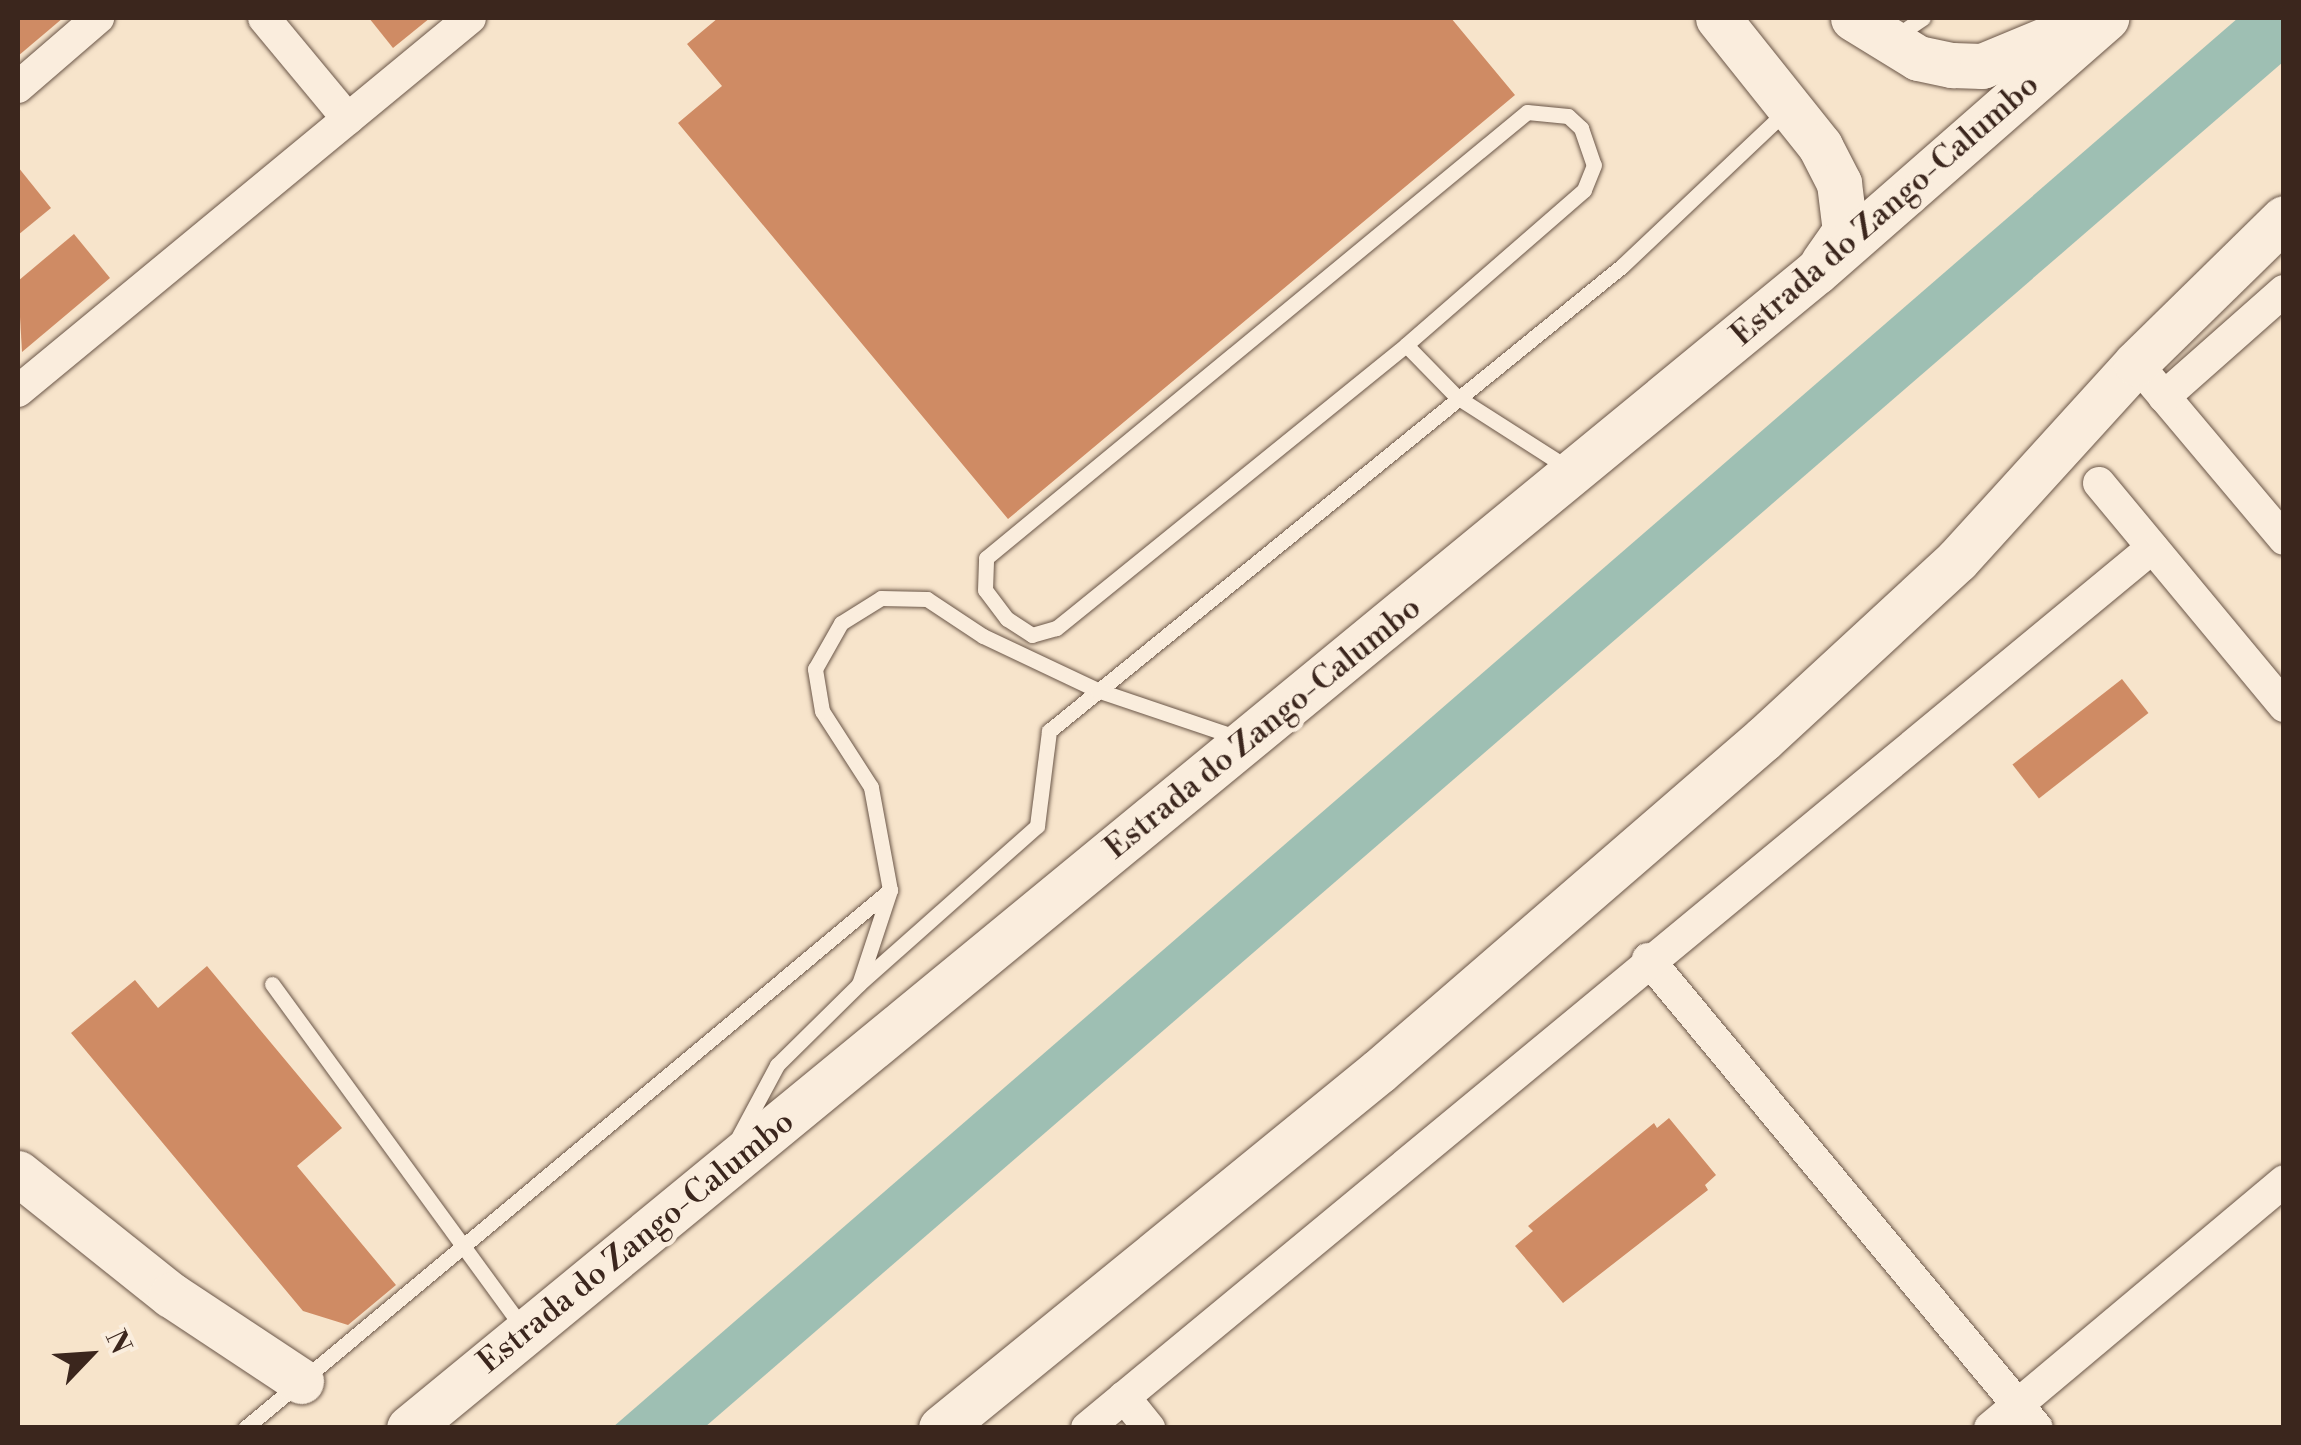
<!DOCTYPE html>
<html>
<head>
<meta charset="utf-8">
<style>
	body { margin:0 }
	#map { position:relative; width:2301px; height:1445px; overflow:hidden; background:#f7e4cb; font-family:"Libre Bodoni",serif }
	div>[style] { position:absolute }
	.water>* { inset:0; background:#9ebfb3 }
	.building>* { inset:0; background:#cf8b64; transform-origin:0 0 }
	.roads { filter:drop-shadow(0 0 2px #6a5648) drop-shadow(0 0 2px #6a5648) }
	.lane>* { height:15px; margin:-7.5px; padding:0 7.5px; transform-origin:7.5px; border-radius:7.5px; background:#faeddd }
	.street>* { height:32px; margin:-16px; padding:0 16px; transform-origin:16px; border-radius:16px; background:#faeddd }
	.secondary>* { height:45px; margin:-22.5px; padding:0 22.5px; transform-origin:22.5px; border-radius:22.5px; background:#faeddd }
	span { translate:-50% -50%; white-space:nowrap; text-align:center; line-height:1.15; -webkit-text-stroke:9px #faeddd; paint-order:stroke }
	.street-label { font-size:32px; color:#3b261d }
	.frame { position:absolute; inset:0; border:20px solid #3b261d; pointer-events:none }
	.north { position:absolute; left:40px; top:1305px; width:100px; height:100px; -webkit-text-stroke:8px #faeddd; paint-order:stroke; rotate:65deg; font-size:28px; font-weight:700; line-height:40px; text-align:center; color:#3b261d }
	.north::after { content:''; display:block; margin:auto; width:35px; height:45px; background:#3b261d; clip-path:polygon(50% 0,100% 100%,50% 72%,0 100%) }
</style>
</head>
<body>
<div id="map">
	<div class="water">
		<div style="clip-path:polygon(2238px 18px,2283px 18px,2283px 62px,705px 1427px,613px 1427px)"></div>
	</div>
	<div class="building">
		<div style="clip-path:polygon(18px 18px,63px 18px,18px 56px)"></div>
		<div style="clip-path:polygon(369px 18px,430px 18px,393px 48px)"></div>
		<div style="clip-path:polygon(718px 18px,1451px 18px,1515px 95px,1008px 519px,678px 123px,722px 86px,687px 44px)"></div>
		<div style="clip-path:polygon(18px 167px,51px 208px,18px 235px)"></div>
		<div style="clip-path:polygon(74px 234px,110px 278px,22px 352px,18px 281px)"></div>
		<div style="left:2122px;top:679px;width:43px;height:139px;rotate:52deg"></div>
		<div style="clip-path:polygon(207px 966px,342px 1128px,297px 1166px,396px 1285px,348px 1325px,303px 1311px,71px 1033px,135px 980px,158px 1008px)"></div>
		<div style="clip-path:polygon(1669px 1118px,1716px 1175px,1705px 1185px,1708px 1190px,1563px 1303px,1515px 1246px,1533px 1231px,1528px 1226px,1654px 1123px,1657px 1128px)"></div>
	</div>
	<div class="roads">
		<div class="lane">
			<div style="left:1893px;top:38px;width:36px;rotate:-34deg"></div>
			<div style="left:1406px;top:345px;width:450px;rotate:141deg"></div>
			<div style="left:1056px;top:628px;width:25px;rotate:164deg"></div>
			<div style="left:1032px;top:635px;width:30px;rotate:-147deg"></div>
			<div style="left:1007px;top:619px;width:36px;rotate:-127deg"></div>
			<div style="left:985px;top:590px;width:32px;rotate:-88deg"></div>
			<div style="left:986px;top:558px;width:701px;rotate:-39.5deg"></div>
			<div style="left:1527px;top:112px;width:41px;rotate:5.6deg"></div>
			<div style="left:1568px;top:116px;width:18px;rotate:43deg"></div>
			<div style="left:1581px;top:128px;width:39px;rotate:71deg"></div>
			<div style="left:1594px;top:165px;width:27px;rotate:112deg"></div>
			<div style="left:1584px;top:190px;width:236px;rotate:139deg"></div>
			<div style="left:1406px;top:345px;width:73px;rotate:45.6deg"></div>
			<div style="left:1457px;top:397px;width:132px;rotate:32.6deg"></div>
			<div style="left:272px;top:984px;width:426px;rotate:53.9deg"></div>
			<div style="left:859px;top:984px;width:238px;rotate:-41.6deg"></div>
			<div style="left:1037px;top:826px;width:96px;rotate:-82.8deg"></div>
			<div style="left:1049px;top:731px;width:738px;rotate:-39.06deg"></div>
			<div style="left:1622px;top:266px;width:224px;rotate:-43.4deg"></div>
			<div style="left:739px;top:1136px;width:81px;rotate:-61.8deg"></div>
			<div style="left:777px;top:1065px;width:115px;rotate:-44.6deg"></div>
			<div style="left:859px;top:984px;width:99px;rotate:-71.7deg"></div>
			<div style="left:890px;top:890px;width:105px;rotate:-100.5deg"></div>
			<div style="left:871px;top:787px;width:90px;rotate:-122.8deg"></div>
			<div style="left:822px;top:711px;width:43px;rotate:-99.5deg"></div>
			<div style="left:815px;top:669px;width:53px;rotate:-60.5deg"></div>
			<div style="left:841px;top:623px;width:47px;rotate:-32deg"></div>
			<div style="left:881px;top:598px;width:46px;rotate:1.2deg"></div>
			<div style="left:927px;top:599px;width:67px;rotate:33.5deg"></div>
			<div style="left:983px;top:636px;width:126px;rotate:25.3deg"></div>
			<div style="left:1097px;top:690px;width:150px;rotate:18.7deg"></div>
			<div style="left:245px;top:1428px;width:840px;rotate:-39.83deg"></div>
		</div>
		<div class="street">
			<div style="left:264px;top:18px;width:131px;rotate:50.3deg"></div>
			<div style="left:18px;top:87px;width:106px;rotate:-40.8deg"></div>
			<div style="left:2136px;top:363px;width:230px;rotate:49.9deg"></div>
			<div style="left:18px;top:391px;width:586px;rotate:-39.53deg"></div>
			<div style="left:2164px;top:397px;width:160px;rotate:-41.5deg"></div>
			<div style="left:2099px;top:483px;width:290px;rotate:50.3deg"></div>
			<div style="left:1648px;top:959px;width:609px;rotate:50.33deg"></div>
			<div style="left:1124px;top:1397px;width:40px;rotate:51deg"></div>
			<div style="left:1087px;top:1428px;width:1382px;rotate:-39.57deg"></div>
			<div style="left:1990px;top:1428px;width:384px;rotate:-40deg"></div>
		</div>
		<div class="secondary">
			<div style="left:1718px;top:18px;width:164px;rotate:51.4deg"></div>
			<div style="left:1820px;top:146px;width:42px;rotate:62.8deg"></div>
			<div style="left:1839px;top:183px;width:48px;rotate:82.9deg"></div>
			<div style="left:1845px;top:231px;width:39px;rotate:125deg"></div>
			<div style="left:1853px;top:18px;width:76px;rotate:31.6deg"></div>
			<div style="left:1918px;top:58px;width:35px;rotate:12deg"></div>
			<div style="left:1952px;top:65px;width:30px;rotate:2deg"></div>
			<div style="left:1982px;top:66px;width:94px;rotate:-22.5deg"></div>
			<div style="left:18px;top:1173px;width:196px;rotate:38.6deg"></div>
			<div style="left:171px;top:1295px;width:156px;rotate:33.5deg"></div>
			<div style="left:409px;top:1428px;width:1821px;rotate:-39.41deg"></div>
			<div style="left:1816px;top:272px;width:386px;rotate:-41.2deg"></div>
			<div style="left:941px;top:1428px;width:565px;rotate:-39.18deg"></div>
			<div style="left:1379px;top:1071px;width:508px;rotate:-40.85deg"></div>
			<div style="left:1763px;top:739px;width:264px;rotate:-42.7deg"></div>
			<div style="left:1957px;top:560px;width:266px;rotate:-47.7deg"></div>
			<div style="left:2136px;top:363px;width:207px;rotate:-44.4deg"></div>
		</div>
	</div>
	<div class="street-label">
		<span style="left:1885px;top:210px;rotate:-41deg">Estrada do Zango-Calumbo</span>
		<span style="left:1263px;top:728px;rotate:-39deg">Estrada do Zango-Calumbo</span>
		<span style="left:636px;top:1242px;rotate:-39deg">Estrada do Zango-Calumbo</span>
	</div>
	<div class="frame"></div>
	<div class="north">N</div>
</div>
</body>
</html>
